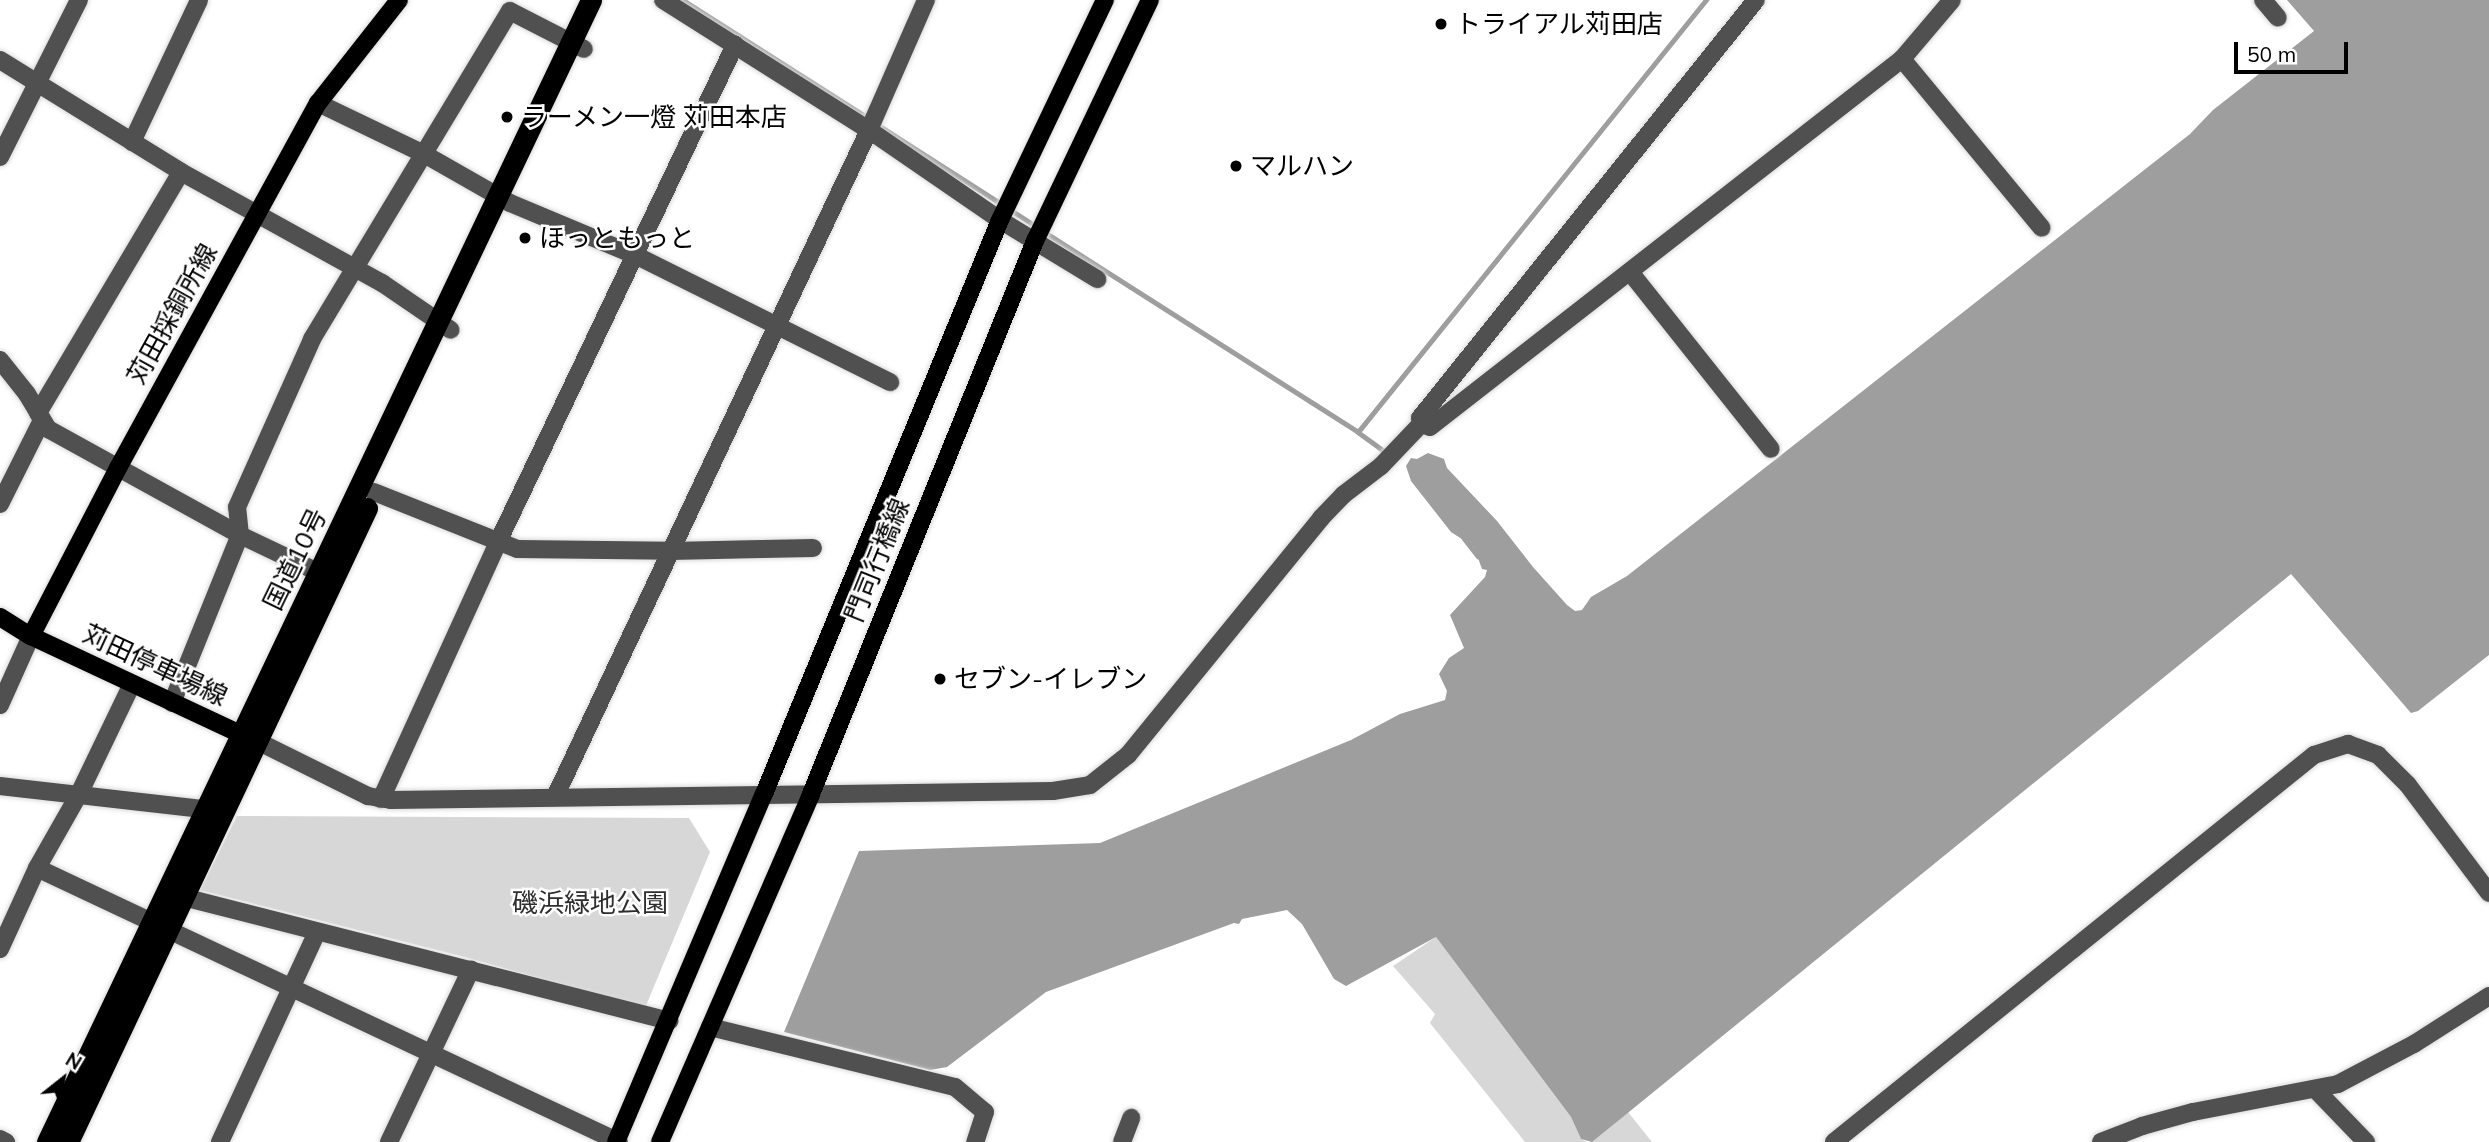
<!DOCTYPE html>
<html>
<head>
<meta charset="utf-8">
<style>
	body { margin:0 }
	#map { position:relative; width:2489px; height:1142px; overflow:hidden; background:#fff; font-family:Mulish,"Noto Sans JP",sans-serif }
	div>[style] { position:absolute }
	.green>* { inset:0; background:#d7d7d7 }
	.water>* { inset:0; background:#9e9e9e }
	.stream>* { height:4.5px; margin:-2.25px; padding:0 2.25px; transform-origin:2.25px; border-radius:2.25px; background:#9e9e9e }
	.roads { filter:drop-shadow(0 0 2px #dbdbdb) drop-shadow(0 0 2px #dbdbdb) }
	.minor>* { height:18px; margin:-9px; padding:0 9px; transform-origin:9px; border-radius:9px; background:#505050 }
	.major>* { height:18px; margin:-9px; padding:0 9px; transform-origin:9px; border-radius:9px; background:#000 }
	.highway>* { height:21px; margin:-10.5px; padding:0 10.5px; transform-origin:10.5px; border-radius:10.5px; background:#000 }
	.dots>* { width:19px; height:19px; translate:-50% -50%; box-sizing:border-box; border:4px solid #fff; border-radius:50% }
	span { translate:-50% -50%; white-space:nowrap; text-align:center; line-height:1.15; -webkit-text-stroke:5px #fff; paint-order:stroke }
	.poi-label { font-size:26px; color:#000 }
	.left { translate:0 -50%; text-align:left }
	.street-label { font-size:26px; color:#000 }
	.park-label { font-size:26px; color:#2e2e2e }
	.north { position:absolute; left:28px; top:1044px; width:70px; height:70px; -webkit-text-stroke:5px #fff; paint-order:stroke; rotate:31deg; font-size:19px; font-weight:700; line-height:28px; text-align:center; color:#000 }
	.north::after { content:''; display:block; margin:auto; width:24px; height:32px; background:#000; clip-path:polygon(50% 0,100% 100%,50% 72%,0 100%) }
	.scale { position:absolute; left:2234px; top:42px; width:114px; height:32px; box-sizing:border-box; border:4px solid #000; border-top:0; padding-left:9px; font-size:21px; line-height:24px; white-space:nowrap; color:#000; -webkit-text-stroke:5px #fff; paint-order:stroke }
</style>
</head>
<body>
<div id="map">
	<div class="green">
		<div style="clip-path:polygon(237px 816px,689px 818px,710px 852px,645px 1008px,465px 957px,200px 890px)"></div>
		<div style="clip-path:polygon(1436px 937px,1571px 1117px,1581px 1139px,1587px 1142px,1525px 1142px,1430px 1023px,1435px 1014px,1393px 966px)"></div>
		<div style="clip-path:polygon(1628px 1112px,1652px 1142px,1592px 1142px)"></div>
	</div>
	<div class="water">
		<div style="clip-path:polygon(2287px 0,2489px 0,2489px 655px,2418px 711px,2411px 713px,2291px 574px,1592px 1142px,1581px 1139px,1571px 1117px,1436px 937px,1346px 986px,1334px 979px,1302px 924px,1287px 910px,1242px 919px,1239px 924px,1234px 923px,1046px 992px,947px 1067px,930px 1070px,784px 1032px,859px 851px,1100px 843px,1351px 740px,1400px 714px,1445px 700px,1447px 691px,1439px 674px,1449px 658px,1464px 648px,1450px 615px,1485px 577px,1487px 570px,1482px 569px,1474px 547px,1451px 532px,1411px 481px,1406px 466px,1411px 458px,1417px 459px,1428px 453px,1444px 459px,1447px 468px,1497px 521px,1533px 567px,1567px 605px,1575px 611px,1582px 610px,1591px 597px,1627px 576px,2190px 134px,2213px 110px,2314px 31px)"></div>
	</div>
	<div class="stream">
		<div style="left:683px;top:0;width:219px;rotate:32.5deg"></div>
		<div style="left:878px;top:125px;width:148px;rotate:32.6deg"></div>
		<div style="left:1011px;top:210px;width:30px;rotate:33deg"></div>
		<div style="left:1043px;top:231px;width:374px;rotate:32.5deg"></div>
		<div style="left:1358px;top:432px;width:555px;rotate:-51.15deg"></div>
		<div style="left:1358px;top:432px;width:34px;rotate:36deg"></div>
		<div style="left:1464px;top:538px;width:23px;rotate:52deg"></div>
	</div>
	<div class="roads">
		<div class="minor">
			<div style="left:663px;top:0;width:244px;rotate:32.3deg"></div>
			<div style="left:869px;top:130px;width:159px;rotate:34.5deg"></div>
			<div style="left:1000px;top:220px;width:114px;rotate:31.3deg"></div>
			<div style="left:2263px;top:0;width:23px;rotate:50deg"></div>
			<div style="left:1902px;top:59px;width:219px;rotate:50.4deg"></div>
			<div style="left:0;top:60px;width:213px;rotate:31.7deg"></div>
			<div style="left:181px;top:172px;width:230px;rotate:28.9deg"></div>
			<div style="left:382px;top:283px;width:83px;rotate:34.3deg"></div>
			<div style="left:318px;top:103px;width:118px;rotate:25.7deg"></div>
			<div style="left:424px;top:154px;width:99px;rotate:29.7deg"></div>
			<div style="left:510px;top:203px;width:138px;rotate:22.7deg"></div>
			<div style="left:637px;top:256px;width:283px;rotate:26.5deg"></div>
			<div style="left:132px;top:142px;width:157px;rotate:-64.7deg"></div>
			<div style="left:0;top:157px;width:176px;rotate:-63.3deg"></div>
			<div style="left:1630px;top:272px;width:226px;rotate:51.5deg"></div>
			<div style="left:0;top:360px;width:43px;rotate:51.5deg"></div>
			<div style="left:27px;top:394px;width:41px;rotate:59deg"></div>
			<div style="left:48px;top:429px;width:219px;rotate:28.9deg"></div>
			<div style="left:240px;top:535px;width:98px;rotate:25.5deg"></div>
			<div style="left:38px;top:413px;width:280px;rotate:-59.3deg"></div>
			<div style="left:1421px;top:424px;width:9px;rotate:18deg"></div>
			<div style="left:1430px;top:427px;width:599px;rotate:-37.94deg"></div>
			<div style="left:1902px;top:59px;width:77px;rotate:-49.7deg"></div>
			<div style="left:374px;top:492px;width:154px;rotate:21.7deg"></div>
			<div style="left:517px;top:549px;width:153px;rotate:0.7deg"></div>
			<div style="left:670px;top:551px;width:143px;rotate:-1.2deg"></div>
			<div style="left:0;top:504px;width:92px;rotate:-63.4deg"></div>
			<div style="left:172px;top:703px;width:181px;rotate:-68deg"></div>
			<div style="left:240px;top:535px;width:28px;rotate:-96deg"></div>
			<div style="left:237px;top:507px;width:184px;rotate:-65.9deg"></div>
			<div style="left:312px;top:339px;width:383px;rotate:-58.9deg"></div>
			<div style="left:510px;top:11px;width:83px;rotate:27.2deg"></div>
			<div style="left:0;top:705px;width:76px;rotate:-65.8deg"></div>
			<div style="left:257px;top:741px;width:124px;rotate:26.4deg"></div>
			<div style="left:368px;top:796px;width:23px;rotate:10deg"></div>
			<div style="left:391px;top:800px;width:662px;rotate:-0.78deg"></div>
			<div style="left:1053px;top:791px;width:37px;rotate:-9deg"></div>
			<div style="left:1090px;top:785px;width:48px;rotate:-38.3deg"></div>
			<div style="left:1128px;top:755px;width:306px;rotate:-50.8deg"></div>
			<div style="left:1321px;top:518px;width:32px;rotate:-46deg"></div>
			<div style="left:1343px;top:495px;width:48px;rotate:-37.3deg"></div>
			<div style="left:1381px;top:466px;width:58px;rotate:-46.4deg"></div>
			<div style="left:1421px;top:424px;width:6px;rotate:-99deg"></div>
			<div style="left:1420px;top:418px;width:536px;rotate:-51.21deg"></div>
			<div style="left:0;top:786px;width:219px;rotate:6.5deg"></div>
			<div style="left:555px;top:797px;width:737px;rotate:-64.79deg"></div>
			<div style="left:869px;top:130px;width:142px;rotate:-66.3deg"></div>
			<div style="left:381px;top:799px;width:282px;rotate:-65.5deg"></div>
			<div style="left:498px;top:542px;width:551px;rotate:-64.51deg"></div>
			<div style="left:37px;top:868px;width:643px;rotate:25.21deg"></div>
			<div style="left:183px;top:897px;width:502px;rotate:14.31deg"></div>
			<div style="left:0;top:949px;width:89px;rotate:-65.4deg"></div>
			<div style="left:37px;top:868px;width:85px;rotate:-60.4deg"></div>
			<div style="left:79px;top:794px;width:122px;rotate:-64.3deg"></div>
			<div style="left:710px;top:1027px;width:252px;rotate:13.8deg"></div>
			<div style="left:955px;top:1087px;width:39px;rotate:40deg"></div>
			<div style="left:985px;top:1112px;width:32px;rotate:108deg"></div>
			<div style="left:2315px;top:1089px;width:74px;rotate:46.1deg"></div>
			<div style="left:0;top:1139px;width:7px;rotate:27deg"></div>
			<div style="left:220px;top:1142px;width:231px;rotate:-65.2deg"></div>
			<div style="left:389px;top:1142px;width:191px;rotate:-64.6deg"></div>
			<div style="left:1122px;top:1142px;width:26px;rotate:-69deg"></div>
			<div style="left:1834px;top:1142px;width:617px;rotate:-38.88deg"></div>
			<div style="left:2314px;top:755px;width:36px;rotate:-18deg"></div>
			<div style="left:2348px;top:744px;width:32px;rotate:20deg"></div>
			<div style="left:2378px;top:755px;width:42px;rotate:45deg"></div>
			<div style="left:2408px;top:785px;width:135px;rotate:53.1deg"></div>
			<div style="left:2101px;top:1142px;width:44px;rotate:-21.3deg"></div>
			<div style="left:2142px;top:1126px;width:53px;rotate:-15.4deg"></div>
			<div style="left:2193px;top:1112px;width:148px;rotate:-10.9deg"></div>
			<div style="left:2338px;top:1084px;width:86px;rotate:-27.8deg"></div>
			<div style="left:2414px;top:1044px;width:89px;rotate:-32.6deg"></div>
		</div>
		<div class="major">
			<div style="left:0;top:617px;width:36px;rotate:32deg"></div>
			<div style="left:31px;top:636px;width:245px;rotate:25.1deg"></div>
			<div style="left:31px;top:636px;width:189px;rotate:-62.6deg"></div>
			<div style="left:118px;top:468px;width:416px;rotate:-61.3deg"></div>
			<div style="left:318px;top:103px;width:131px;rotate:-51.8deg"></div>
			<div style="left:616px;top:1142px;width:378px;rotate:-67deg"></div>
			<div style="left:764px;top:794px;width:621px;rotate:-67.65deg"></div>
			<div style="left:1000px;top:220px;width:244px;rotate:-64.5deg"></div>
			<div style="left:660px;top:1142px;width:379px;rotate:-66.5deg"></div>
			<div style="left:811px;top:794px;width:597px;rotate:-67.95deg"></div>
			<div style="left:1035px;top:241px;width:267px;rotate:-64.5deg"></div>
		</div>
		<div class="highway">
			<div style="left:47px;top:1142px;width:1265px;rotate:-64.53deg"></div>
			<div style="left:68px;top:1142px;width:701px;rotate:-64.75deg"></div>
		</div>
	</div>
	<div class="dots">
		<div style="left:1441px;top:24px;background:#000"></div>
		<div style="left:507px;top:117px;background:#000"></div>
		<div style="left:1236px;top:166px;background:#000"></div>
		<div style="left:525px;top:238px;background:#000"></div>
		<div style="left:940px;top:679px;background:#000"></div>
	</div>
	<div class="poi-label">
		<span class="left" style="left:1455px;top:24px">トライアル苅田店</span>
		<span class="left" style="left:521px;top:117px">ラーメン一燈 苅田本店</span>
		<span class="left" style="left:1250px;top:166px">マルハン</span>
		<span class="left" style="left:539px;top:238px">ほっともっと</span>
		<span class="left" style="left:954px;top:679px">セブン-イレブン</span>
	</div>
	<div class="street-label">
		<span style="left:172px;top:314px;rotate:-61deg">苅田採銅所線</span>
		<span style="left:295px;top:559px;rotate:-64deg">国道10号</span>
		<span style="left:877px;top:560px;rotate:-68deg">門司行橋線</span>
		<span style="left:155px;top:665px;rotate:25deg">苅田停車場線</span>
	</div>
	<div class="park-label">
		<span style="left:590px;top:903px">磯浜緑地公園</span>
	</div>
	<div class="north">N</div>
	<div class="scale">50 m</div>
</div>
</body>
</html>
